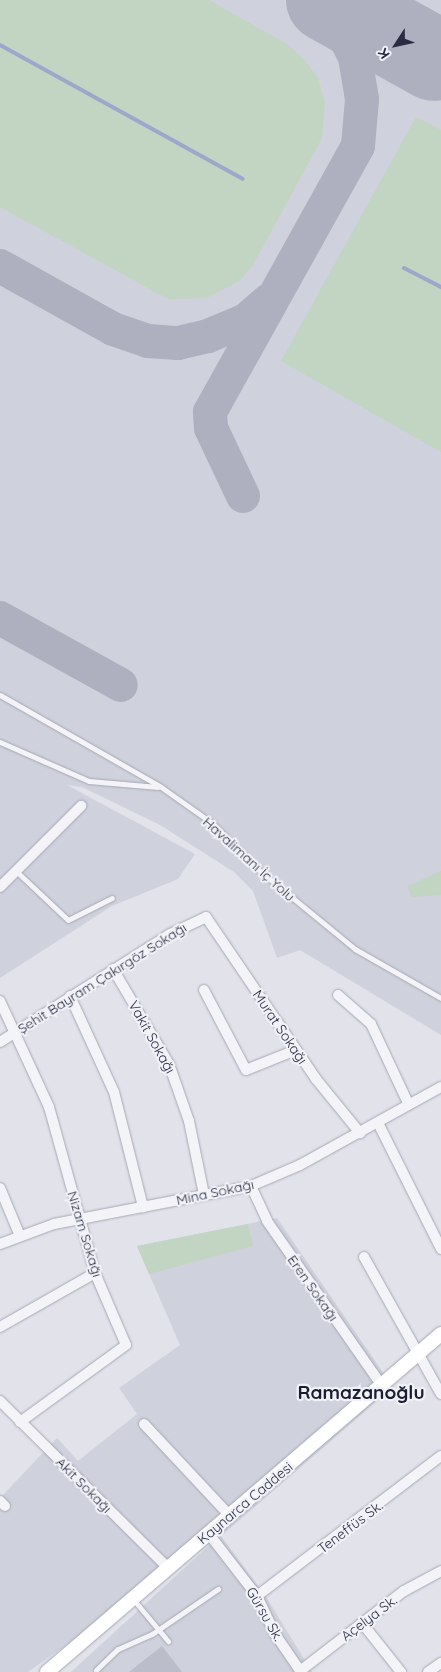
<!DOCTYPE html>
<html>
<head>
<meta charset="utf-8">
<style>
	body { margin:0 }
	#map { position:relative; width:441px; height:1672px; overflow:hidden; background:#e1e2ea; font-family:Quicksand,sans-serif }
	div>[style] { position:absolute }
	.built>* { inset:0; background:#cfd1dc }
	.green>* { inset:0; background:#c2d4c2 }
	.stream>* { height:4px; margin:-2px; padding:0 2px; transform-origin:2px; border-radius:2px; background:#9ca7ca }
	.taxiway>* { height:34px; margin:-17px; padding:0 17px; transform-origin:17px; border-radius:17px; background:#aeb0bf }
	.runway>* { height:84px; margin:-42px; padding:0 42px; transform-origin:42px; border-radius:42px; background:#aeb0bf }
	.building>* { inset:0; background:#bbbdca }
	.roads { filter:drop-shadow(0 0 1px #a6a8b4) drop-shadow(0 0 1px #a6a8b4) }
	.service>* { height:5px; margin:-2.5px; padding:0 2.5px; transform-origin:2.5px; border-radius:2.5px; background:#f4f4f8 }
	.minor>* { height:10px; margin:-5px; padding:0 5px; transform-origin:5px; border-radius:5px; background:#f4f4f8 }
	.secondary>* { height:14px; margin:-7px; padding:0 7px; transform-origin:7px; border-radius:7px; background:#fff }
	span { translate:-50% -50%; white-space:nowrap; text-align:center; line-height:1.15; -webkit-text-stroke:4.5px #f1f2f7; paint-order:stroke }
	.street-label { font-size:14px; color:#292c42 }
	.district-label { font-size:19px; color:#1b1e33; font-weight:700 }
	.north { position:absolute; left:371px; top:20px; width:50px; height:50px; -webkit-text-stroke:4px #f1f2f7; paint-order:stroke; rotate:235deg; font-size:14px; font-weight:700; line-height:20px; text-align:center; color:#292c42 }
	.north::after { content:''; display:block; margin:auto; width:18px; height:22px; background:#292c42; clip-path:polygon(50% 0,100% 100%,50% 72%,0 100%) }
</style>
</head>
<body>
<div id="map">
	<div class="built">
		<div style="clip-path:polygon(0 0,441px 0,441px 1035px,300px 950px,277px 958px,253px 891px,234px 872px,160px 825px,82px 787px,67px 785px,195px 854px,178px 879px,112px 906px,0 978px)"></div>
		<div style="clip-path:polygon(277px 1218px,393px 1387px,221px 1536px,265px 1595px,312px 1672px,71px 1672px,216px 1539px,28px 1672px,0 1672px,0 1498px,57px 1438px,78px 1461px,137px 1414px,119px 1388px,180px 1345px,137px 1246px)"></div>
	</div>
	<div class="green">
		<div style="clip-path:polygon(0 0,209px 0,287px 44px,304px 59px,318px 78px,325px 103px,322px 138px,253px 265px,239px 281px,207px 298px,168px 299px,0 207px)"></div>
		<div style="clip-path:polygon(416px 117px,441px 130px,441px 452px,281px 361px)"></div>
		<div style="clip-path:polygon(441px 871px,441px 895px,412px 897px,407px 886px)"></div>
		<div style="clip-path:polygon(248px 1224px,253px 1246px,149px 1274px,137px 1246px)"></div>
	</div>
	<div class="stream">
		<div style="left:0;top:45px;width:277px;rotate:28.9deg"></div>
		<div style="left:404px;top:268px;width:42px;rotate:27.2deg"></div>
	</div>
	<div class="taxiway">
		<div style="left:0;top:266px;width:129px;rotate:29.1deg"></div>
		<div style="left:113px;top:329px;width:37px;rotate:19deg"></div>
		<div style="left:148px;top:341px;width:30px;rotate:4deg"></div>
		<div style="left:178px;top:343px;width:31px;rotate:-13deg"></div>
		<div style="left:208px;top:336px;width:41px;rotate:-22.8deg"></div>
		<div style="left:246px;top:320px;width:29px;rotate:-41deg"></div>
		<div style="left:243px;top:496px;width:75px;rotate:-115.2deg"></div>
		<div style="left:211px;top:428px;width:16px;rotate:-94deg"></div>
		<div style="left:210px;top:412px;width:304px;rotate:-60.9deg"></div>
		<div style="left:358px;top:146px;width:47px;rotate:-85.1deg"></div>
		<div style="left:362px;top:99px;width:43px;rotate:-99.5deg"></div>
		<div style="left:355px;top:57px;width:37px;rotate:-117deg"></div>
		<div style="left:338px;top:24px;width:33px;rotate:-133deg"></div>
		<div style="left:0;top:618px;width:138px;rotate:29deg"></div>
	</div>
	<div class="runway">
		<div style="left:328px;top:0;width:121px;rotate:29.1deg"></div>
	</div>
	<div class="building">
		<div style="clip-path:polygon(162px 1646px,182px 1672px,129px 1672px)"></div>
	</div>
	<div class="roads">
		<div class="service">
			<div style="left:0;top:695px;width:185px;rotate:29.7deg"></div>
			<div style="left:161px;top:787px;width:62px;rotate:35.2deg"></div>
			<div style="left:212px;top:823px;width:69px;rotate:45deg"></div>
			<div style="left:261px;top:872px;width:122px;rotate:39.3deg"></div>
			<div style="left:355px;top:949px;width:99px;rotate:29.7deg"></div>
			<div style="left:0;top:742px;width:97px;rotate:23.7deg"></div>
			<div style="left:89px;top:781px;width:69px;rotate:5deg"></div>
			<div style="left:16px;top:871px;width:71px;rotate:43.3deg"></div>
			<div style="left:68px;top:920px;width:49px;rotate:-26.6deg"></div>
			<div style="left:133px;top:1599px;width:55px;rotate:50.2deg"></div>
			<div style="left:96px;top:1670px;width:30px;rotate:-44deg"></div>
			<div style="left:118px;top:1649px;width:37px;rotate:-24deg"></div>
			<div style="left:152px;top:1634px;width:80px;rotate:-34.3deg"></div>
		</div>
		<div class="minor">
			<div style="left:0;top:887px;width:115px;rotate:-45deg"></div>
			<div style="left:113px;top:969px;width:110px;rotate:59.5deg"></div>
			<div style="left:169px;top:1064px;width:60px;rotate:70.7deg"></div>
			<div style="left:189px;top:1121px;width:76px;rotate:78.5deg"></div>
			<div style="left:204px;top:990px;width:90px;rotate:62.3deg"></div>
			<div style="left:246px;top:1070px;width:54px;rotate:-21.8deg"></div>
			<div style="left:338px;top:995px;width:44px;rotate:41.3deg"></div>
			<div style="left:371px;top:1024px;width:89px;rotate:64.9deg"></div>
			<div style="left:70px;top:996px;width:106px;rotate:65.4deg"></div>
			<div style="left:114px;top:1092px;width:119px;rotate:75.8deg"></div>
			<div style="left:0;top:1001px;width:117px;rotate:65.2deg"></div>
			<div style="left:49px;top:1107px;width:172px;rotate:74.5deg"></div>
			<div style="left:95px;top:1273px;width:78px;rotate:66.7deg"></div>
			<div style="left:126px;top:1345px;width:131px;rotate:144deg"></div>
			<div style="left:0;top:1042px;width:201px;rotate:-32.4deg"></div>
			<div style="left:170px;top:934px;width:40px;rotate:-25deg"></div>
			<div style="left:206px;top:917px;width:196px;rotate:55.8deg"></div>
			<div style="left:316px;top:1079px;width:70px;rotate:50.8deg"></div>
			<div style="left:378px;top:1123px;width:141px;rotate:63.4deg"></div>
			<div style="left:251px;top:1186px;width:38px;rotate:65deg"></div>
			<div style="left:267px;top:1221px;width:201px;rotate:55.1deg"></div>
			<div style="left:0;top:1188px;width:52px;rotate:67.4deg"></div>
			<div style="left:0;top:1244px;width:58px;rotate:-20.3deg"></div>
			<div style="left:54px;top:1224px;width:201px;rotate:-10.9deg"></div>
			<div style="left:251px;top:1186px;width:53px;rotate:-23.2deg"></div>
			<div style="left:300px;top:1165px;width:161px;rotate:-29deg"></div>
			<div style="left:364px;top:1257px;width:157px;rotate:60.7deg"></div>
			<div style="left:0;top:1327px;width:109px;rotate:-29.6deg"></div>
			<div style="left:0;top:1401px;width:238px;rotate:44.8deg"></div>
			<div style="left:144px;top:1424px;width:126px;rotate:46.9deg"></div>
			<div style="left:0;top:1501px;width:7px;rotate:45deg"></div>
			<div style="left:209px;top:1534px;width:78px;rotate:52.3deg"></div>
			<div style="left:257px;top:1596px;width:42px;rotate:64.7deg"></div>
			<div style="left:275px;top:1634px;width:46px;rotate:55.6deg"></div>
			<div style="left:257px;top:1596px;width:231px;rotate:-37.3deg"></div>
			<div style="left:362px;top:1623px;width:63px;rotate:51.5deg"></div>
			<div style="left:300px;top:1671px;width:131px;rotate:-37.6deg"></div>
			<div style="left:404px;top:1591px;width:42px;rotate:-28.4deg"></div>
			<div style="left:428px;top:1672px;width:16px;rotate:-35deg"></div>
		</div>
		<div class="secondary">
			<div style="left:47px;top:1672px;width:519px;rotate:-40.63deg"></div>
		</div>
	</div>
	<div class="street-label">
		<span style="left:249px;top:859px;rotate:42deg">Havalimanı İç Yolu</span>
		<span style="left:102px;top:978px;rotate:-32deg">Şehit Bayram Çakırgöz Sokağı</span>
		<span style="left:280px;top:1027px;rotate:56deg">Murat Sokağı</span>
		<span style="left:152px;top:1037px;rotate:61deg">Vakit Sokağı</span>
		<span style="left:215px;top:1192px;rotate:-12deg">Mina Sokağı</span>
		<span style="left:85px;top:1234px;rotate:73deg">Nizam Sokağı</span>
		<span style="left:313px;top:1288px;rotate:55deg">Eren Sokağı</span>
		<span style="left:84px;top:1485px;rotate:45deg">Akit Sokağı</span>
		<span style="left:245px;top:1503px;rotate:-40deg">Kaynarca Caddesi</span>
		<span style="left:350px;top:1527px;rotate:-37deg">Teneffüs Sk.</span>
		<span style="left:265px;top:1614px;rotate:60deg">Gürsu Sk.</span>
		<span style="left:369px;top:1618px;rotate:-37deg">Açelya Sk.</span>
	</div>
	<div class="district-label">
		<span style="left:361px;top:1393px">Ramazanoğlu</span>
	</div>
	<div class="north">K</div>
</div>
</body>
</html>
